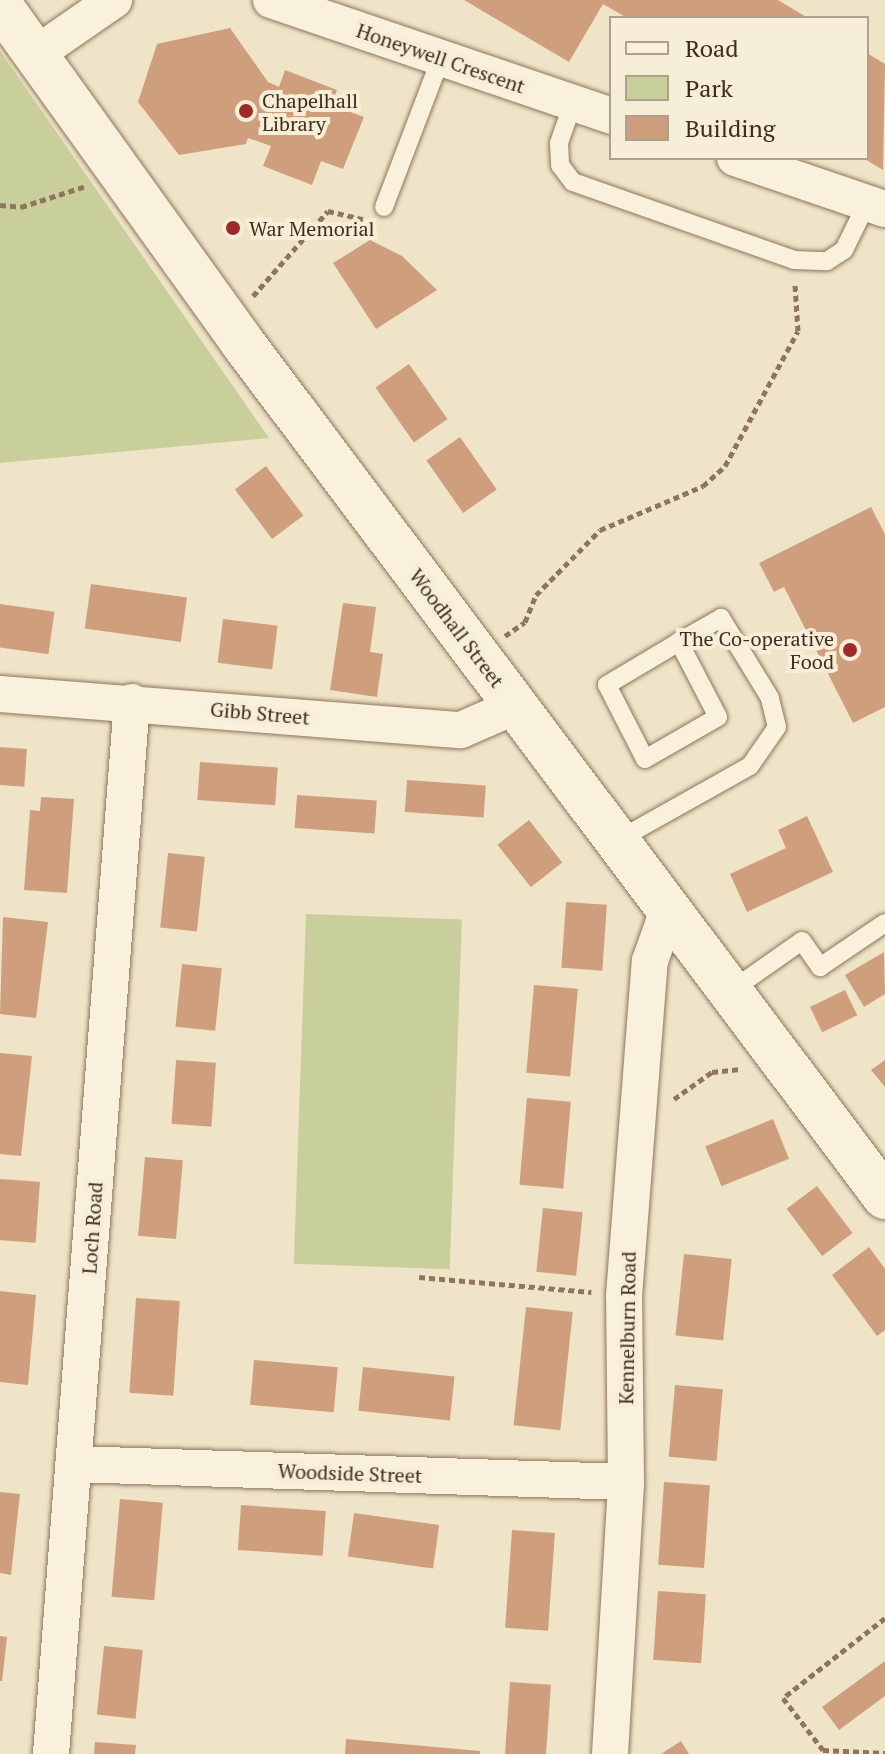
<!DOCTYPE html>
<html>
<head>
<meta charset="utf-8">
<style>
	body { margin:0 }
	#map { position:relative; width:885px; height:1754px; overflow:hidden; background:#f0e4c8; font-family:"PT Serif",serif }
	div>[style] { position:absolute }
	.green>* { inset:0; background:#c9cf9b; transform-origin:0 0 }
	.building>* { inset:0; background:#cf9f7d; transform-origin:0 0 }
	.path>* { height:5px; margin-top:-2.5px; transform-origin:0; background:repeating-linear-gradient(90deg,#8d765c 0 6px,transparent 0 10px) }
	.roads { filter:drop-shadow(0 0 2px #8d765c) drop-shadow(0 0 2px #8d765c) }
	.lane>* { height:18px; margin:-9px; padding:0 9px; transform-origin:9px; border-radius:9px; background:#faf1dc }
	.street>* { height:36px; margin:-18px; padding:0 18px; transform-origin:18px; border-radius:18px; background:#faf1dc }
	.secondary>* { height:44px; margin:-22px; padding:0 22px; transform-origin:22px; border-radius:22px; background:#faf1dc }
	.dots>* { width:22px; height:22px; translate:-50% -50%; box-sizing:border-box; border:4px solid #f7eed8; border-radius:50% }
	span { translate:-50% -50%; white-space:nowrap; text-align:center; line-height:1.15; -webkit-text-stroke:8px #f7eed8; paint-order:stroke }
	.street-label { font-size:20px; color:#3d2e20 }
	.poi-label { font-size:20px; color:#3d2e20 }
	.left { translate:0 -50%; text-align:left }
	.right { translate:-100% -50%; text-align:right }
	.legend { position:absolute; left:609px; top:16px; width:260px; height:144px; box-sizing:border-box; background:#f7eed8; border:2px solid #ada18e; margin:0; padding:10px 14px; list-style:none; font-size:24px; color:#3d2e20 }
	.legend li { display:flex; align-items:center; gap:16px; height:40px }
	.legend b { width:40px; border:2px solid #ada18e }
</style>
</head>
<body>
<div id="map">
	<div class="green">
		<div style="clip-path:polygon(0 51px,269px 438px,0 463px)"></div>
		<div style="left:306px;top:914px;width:156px;height:350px;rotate:2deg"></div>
	</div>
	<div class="building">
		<div style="clip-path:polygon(464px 0,778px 0,808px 18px,627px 18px,603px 4px,569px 62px)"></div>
		<div style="clip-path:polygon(230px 28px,268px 82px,279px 87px,285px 70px,337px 90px,331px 105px,364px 117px,343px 169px,321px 161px,312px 185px,263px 166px,271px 146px,248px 138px,246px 144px,179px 155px,138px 102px,157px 44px)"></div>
		<div style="clip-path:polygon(867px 53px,885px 64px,883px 170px,863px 158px)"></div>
		<div style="clip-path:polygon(370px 240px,402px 256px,437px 290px,376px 329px,333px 263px)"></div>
		<div style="left:409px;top:364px;width:67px;height:41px;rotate:55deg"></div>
		<div style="left:460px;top:437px;width:64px;height:41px;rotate:55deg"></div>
		<div style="left:266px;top:466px;width:62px;height:39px;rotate:53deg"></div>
		<div style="clip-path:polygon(871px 507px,885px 534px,885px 707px,853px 723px,784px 587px,774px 592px,759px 563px)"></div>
		<div style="left:91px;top:584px;width:97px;height:45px;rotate:8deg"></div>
		<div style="clip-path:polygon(343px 603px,376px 607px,370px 652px,383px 654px,377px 697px,330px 690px)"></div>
		<div style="left:0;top:604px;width:55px;height:43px;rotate:8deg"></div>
		<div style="left:223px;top:619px;width:55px;height:44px;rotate:7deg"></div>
		<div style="left:0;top:747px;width:27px;height:38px;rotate:4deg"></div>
		<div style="left:200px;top:762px;width:78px;height:38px;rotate:4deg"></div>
		<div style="left:407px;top:780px;width:79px;height:32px;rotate:4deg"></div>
		<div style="left:297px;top:795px;width:80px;height:33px;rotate:4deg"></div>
		<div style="clip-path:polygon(41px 797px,74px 799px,67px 893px,24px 890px,30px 810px,40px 811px)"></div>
		<div style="clip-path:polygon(807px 816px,833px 872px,747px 912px,730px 874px,786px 848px,778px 830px)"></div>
		<div style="left:529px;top:820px;width:54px;height:40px;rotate:52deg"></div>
		<div style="left:168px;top:853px;width:37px;height:75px;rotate:6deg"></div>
		<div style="left:566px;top:902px;width:41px;height:66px;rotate:4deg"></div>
		<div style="clip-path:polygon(3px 917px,48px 922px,36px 1018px,0 1014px)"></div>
		<div style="clip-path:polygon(884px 952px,885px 994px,864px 1007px,845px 975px)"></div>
		<div style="left:182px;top:964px;width:40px;height:63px;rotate:6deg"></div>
		<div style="left:534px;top:985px;width:44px;height:88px;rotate:5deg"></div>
		<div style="left:845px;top:990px;width:28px;height:39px;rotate:64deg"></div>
		<div style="clip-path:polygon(0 1053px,32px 1056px,21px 1156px,0 1154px)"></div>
		<div style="left:176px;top:1060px;width:40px;height:64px;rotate:4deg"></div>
		<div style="clip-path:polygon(885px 1060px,885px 1087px,871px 1070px)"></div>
		<div style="left:527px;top:1098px;width:44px;height:87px;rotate:5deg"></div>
		<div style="left:773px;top:1119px;width:43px;height:73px;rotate:68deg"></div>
		<div style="left:145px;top:1157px;width:38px;height:79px;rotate:5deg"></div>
		<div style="left:0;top:1179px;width:40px;height:61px;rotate:4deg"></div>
		<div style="left:817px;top:1186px;width:59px;height:38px;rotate:53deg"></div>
		<div style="left:543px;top:1208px;width:40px;height:64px;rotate:6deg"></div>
		<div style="clip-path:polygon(869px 1247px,885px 1269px,885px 1330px,877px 1336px,832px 1275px)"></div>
		<div style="left:684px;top:1254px;width:48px;height:82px;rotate:6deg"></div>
		<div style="clip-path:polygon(0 1291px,36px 1295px,28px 1385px,0 1382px)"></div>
		<div style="left:136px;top:1298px;width:44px;height:95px;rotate:4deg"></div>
		<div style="left:526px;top:1307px;width:47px;height:119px;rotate:6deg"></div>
		<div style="left:254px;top:1360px;width:84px;height:45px;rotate:5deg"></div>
		<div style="left:363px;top:1367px;width:92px;height:44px;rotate:6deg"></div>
		<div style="left:675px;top:1385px;width:48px;height:72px;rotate:5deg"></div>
		<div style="left:664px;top:1482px;width:46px;height:83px;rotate:4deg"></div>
		<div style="clip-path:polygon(0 1492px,20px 1494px,11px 1575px,0 1573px)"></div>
		<div style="left:120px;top:1499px;width:43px;height:98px;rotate:5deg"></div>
		<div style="left:241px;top:1505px;width:85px;height:45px;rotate:4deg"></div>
		<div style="left:354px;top:1513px;width:86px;height:44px;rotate:8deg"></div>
		<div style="left:512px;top:1530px;width:43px;height:98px;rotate:4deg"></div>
		<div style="left:658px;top:1591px;width:48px;height:69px;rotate:4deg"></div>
		<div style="clip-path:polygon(0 1636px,7px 1637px,2px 1681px,0 1681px)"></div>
		<div style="left:104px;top:1646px;width:39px;height:69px;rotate:6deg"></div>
		<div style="clip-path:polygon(885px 1661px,885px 1696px,839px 1730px,822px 1707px)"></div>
		<div style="left:510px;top:1682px;width:41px;height:72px;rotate:4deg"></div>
		<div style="clip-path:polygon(346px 1739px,480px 1751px,480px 1754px,345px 1754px)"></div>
		<div style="clip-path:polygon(681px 1741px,689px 1754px,661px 1754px)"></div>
		<div style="clip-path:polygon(95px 1742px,136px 1745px,135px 1754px,94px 1754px)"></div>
	</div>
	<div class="path">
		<div style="left:0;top:205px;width:21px;rotate:5deg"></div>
		<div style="left:21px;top:207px;width:68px;rotate:-17.9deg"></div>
		<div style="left:253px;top:296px;width:113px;rotate:-48.6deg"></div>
		<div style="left:328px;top:211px;width:36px;rotate:13deg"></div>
		<div style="left:505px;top:636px;width:24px;rotate:-35deg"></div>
		<div style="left:525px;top:622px;width:29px;rotate:-68deg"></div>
		<div style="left:536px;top:595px;width:91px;rotate:-45.4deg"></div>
		<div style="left:600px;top:530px;width:112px;rotate:-23.1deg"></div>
		<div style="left:703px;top:486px;width:30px;rotate:-42deg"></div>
		<div style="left:725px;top:466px;width:153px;rotate:-61.6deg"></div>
		<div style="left:798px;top:331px;width:46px;rotate:-93.7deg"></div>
		<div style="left:674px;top:1099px;width:47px;rotate:-35.4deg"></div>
		<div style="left:712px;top:1072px;width:30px;rotate:-6deg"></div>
		<div style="left:419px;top:1277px;width:173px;rotate:5deg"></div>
		<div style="left:885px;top:1618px;width:130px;rotate:141.9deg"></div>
		<div style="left:783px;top:1698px;width:66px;rotate:52.4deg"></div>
		<div style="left:823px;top:1750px;width:62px;rotate:2.8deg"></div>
	</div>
	<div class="roads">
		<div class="lane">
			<div style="left:573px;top:103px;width:42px;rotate:109.3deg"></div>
			<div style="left:559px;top:143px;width:22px;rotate:87deg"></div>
			<div style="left:560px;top:165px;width:21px;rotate:53deg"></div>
			<div style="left:573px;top:182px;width:234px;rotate:19.4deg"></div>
			<div style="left:794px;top:260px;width:33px;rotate:2deg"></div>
			<div style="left:827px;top:261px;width:20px;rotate:-33deg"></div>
			<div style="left:844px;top:250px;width:52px;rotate:-63.9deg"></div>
			<div style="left:384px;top:207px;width:160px;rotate:-69.1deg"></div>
			<div style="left:618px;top:840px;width:151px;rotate:-29.3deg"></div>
			<div style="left:750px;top:766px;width:47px;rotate:-55.3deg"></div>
			<div style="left:777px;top:727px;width:30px;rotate:-104deg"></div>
			<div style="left:770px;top:698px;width:94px;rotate:-121.5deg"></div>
			<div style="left:721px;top:618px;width:48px;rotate:150.3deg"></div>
			<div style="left:679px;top:642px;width:84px;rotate:149.2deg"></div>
			<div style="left:607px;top:685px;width:83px;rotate:62.8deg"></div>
			<div style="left:645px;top:759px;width:84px;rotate:-29.9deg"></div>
			<div style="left:718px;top:717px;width:85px;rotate:-117.5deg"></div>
			<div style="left:732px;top:990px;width:85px;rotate:-35deg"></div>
			<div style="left:802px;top:941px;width:32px;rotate:55deg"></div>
			<div style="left:820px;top:967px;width:78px;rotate:-34.1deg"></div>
		</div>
		<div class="street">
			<div style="left:271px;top:0;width:359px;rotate:18.8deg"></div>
			<div style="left:36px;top:54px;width:95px;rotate:-34.7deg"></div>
			<div style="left:735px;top:158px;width:158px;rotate:18.8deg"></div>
			<div style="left:0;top:694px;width:462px;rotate:4.5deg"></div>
			<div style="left:461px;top:730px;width:60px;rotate:-23.6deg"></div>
			<div style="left:74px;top:1464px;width:552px;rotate:1.87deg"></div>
			<div style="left:51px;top:1754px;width:1055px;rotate:-85.6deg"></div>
			<div style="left:610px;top:1754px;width:272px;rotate:-86.6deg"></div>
			<div style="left:626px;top:1482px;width:186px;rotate:-90.6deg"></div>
			<div style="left:624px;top:1296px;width:336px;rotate:-85.6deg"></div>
			<div style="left:650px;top:961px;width:57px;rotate:-70.6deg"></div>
		</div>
		<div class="secondary">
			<div style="left:0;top:5px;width:415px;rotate:54.3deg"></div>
			<div style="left:242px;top:342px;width:1070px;rotate:53.06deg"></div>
		</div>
	</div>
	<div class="dots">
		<div style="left:246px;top:111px;background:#9e2a2b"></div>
		<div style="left:233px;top:228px;background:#9e2a2b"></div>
		<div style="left:850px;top:650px;background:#9e2a2b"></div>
	</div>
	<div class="street-label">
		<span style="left:441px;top:58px;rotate:19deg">Honeywell Crescent</span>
		<span style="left:457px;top:628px;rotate:53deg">Woodhall Street</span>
		<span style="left:260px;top:713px;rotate:5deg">Gibb Street</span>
		<span style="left:92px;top:1228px;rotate:-86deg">Loch Road</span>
		<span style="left:627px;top:1328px;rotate:-89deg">Kennelburn Road</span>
		<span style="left:350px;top:1473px;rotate:2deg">Woodside Street</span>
	</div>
	<div class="poi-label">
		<span class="left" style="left:262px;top:112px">Chapelhall<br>Library</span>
		<span class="left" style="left:249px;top:228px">War Memorial</span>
		<span class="right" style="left:834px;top:650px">The Co-operative<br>Food</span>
	</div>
	<ul class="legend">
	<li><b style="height:10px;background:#faf1dc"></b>Road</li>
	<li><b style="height:22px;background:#c9cf9b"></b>Park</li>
	<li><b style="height:22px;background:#cf9f7d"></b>Building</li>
	</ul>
</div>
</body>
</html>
